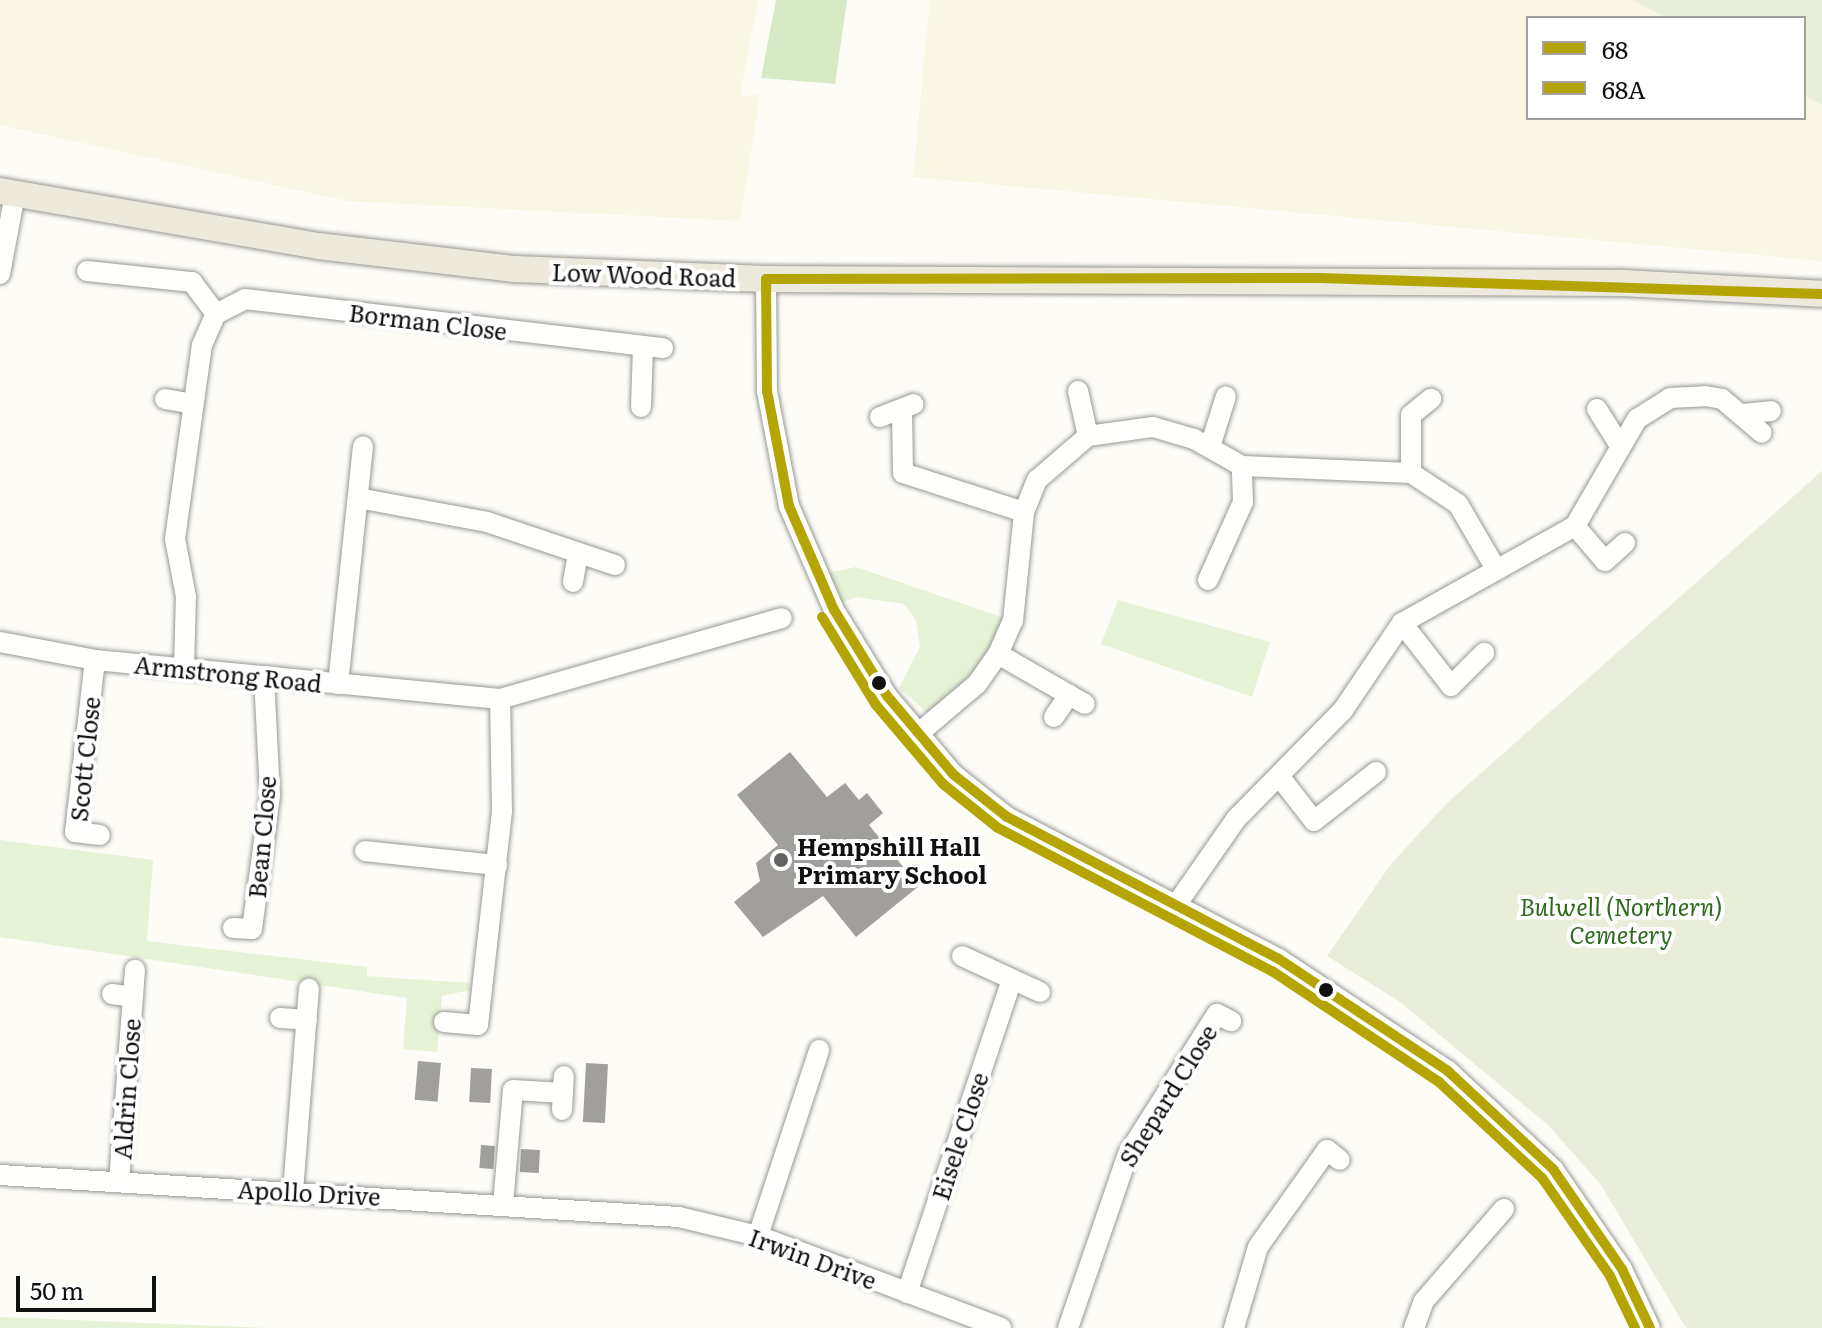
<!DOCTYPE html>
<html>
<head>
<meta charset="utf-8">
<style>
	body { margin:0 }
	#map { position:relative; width:1822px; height:1328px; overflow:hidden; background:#fdfcf7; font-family:Literata,serif }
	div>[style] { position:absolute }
	.farmland>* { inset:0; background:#f9f7e4 }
	.green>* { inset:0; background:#e7f3d7 }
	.forest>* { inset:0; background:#d8eac5 }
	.cemetery>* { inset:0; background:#e9eedb }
	.building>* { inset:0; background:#a19f9c; transform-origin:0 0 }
	.roads { filter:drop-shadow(0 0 2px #979795) drop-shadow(0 0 2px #979795) }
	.minor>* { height:20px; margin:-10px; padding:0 10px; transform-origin:10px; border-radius:10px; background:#fffffe }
	.major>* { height:26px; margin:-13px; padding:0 13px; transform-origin:13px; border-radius:13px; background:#ede9dc }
	.bus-1>* { height:10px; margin:-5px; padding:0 5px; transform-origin:5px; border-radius:5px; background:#b4a505 }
	.bus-2>* { height:10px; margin:-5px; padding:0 5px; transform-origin:5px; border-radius:5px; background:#b4a505 }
	.dots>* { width:22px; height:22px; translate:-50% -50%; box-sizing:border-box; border:4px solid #fff; border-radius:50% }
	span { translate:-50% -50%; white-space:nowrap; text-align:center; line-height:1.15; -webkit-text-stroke:8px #fff; paint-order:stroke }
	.street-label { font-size:24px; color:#111 }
	.poi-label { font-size:24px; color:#111; font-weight:700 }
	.left { translate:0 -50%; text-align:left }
	.park-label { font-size:24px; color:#2f6b1f; font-style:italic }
	.legend { position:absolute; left:1526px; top:16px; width:280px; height:104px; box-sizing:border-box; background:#fff; border:2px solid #a0a0a0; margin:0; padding:10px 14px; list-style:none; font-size:24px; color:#111 }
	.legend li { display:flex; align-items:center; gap:16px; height:40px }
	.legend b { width:40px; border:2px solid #a0a0a0 }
	.scale { position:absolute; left:16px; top:1276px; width:140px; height:36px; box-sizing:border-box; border:4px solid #111; border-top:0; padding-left:10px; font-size:24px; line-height:28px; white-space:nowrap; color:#111; -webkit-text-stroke:6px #fff; paint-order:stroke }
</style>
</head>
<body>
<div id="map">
	<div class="farmland">
		<div style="clip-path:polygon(0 0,758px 0,740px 96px,760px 95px,740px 221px,347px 201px,0 125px)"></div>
		<div style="clip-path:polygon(930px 0,1633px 0,1666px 18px,1528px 18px,1528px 118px,1804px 118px,1804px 95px,1822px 105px,1822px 261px,913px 177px)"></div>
	</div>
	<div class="green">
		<div style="clip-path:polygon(856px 567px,1013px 621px,998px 654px,931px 716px,899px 688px,920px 647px,916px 620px,904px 604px,856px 597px,837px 605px,817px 575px)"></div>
		<div style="clip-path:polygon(1118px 600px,1270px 642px,1252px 697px,1101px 644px)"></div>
		<div style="clip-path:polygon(0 840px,153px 860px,147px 941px,367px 967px,367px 976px,469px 983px,470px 990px,442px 996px,437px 1052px,403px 1049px,407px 998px,0 937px)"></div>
		<div style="clip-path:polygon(0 1317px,269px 1328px,0 1328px)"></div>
	</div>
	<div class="forest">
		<div style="clip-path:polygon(776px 0,847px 0,835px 84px,761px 78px)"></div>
	</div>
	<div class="cemetery">
		<div style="clip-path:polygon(1633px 0,1822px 0,1822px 105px,1804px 95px,1804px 18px,1666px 18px)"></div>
		<div style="clip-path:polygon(1822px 471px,1822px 1328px,1686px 1328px,1601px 1185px,1548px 1125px,1400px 1002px,1327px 956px,1391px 864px,1446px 804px)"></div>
	</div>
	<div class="building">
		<div style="clip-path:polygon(790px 752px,827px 797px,845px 783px,859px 800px,867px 793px,883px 813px,869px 825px,919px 886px,856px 937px,823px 896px,763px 937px,734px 902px,760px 881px,756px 863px,778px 845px,737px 795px)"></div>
		<div style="left:418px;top:1061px;width:23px;height:39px;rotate:5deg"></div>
		<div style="left:586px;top:1063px;width:22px;height:59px;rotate:3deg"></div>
		<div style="left:471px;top:1068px;width:21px;height:34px;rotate:3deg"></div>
		<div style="left:481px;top:1145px;width:14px;height:23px;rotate:4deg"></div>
		<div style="left:521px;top:1149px;width:19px;height:23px;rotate:3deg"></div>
	</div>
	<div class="roads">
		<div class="minor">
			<div style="left:87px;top:271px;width:106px;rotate:6deg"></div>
			<div style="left:192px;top:282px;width:40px;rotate:53deg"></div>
			<div style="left:0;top:274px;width:81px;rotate:-79.4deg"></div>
			<div style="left:766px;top:279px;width:112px;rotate:89.5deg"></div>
			<div style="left:767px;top:391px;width:117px;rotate:79.2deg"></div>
			<div style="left:789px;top:506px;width:113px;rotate:66.6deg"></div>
			<div style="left:834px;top:610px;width:101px;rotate:58.4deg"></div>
			<div style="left:887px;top:696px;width:102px;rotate:49.8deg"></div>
			<div style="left:953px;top:774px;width:69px;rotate:38.5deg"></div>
			<div style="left:1007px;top:817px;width:307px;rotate:27.6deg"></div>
			<div style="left:1279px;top:959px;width:203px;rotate:33.5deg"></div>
			<div style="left:1448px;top:1071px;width:144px;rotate:43deg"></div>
			<div style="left:1553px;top:1169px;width:121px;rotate:55.4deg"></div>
			<div style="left:1622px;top:1269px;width:65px;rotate:64.6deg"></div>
			<div style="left:1078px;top:391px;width:46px;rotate:77.5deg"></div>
			<div style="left:165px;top:399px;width:28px;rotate:10deg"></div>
			<div style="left:641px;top:407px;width:61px;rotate:-88.1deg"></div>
			<div style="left:1597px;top:409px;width:39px;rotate:58deg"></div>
			<div style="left:902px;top:414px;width:59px;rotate:89deg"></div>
			<div style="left:903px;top:473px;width:127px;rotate:17.9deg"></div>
			<div style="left:1743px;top:414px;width:28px;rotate:-6deg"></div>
			<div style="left:880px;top:417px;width:36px;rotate:-21deg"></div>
			<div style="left:1210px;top:447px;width:53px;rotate:-72.6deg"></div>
			<div style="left:1411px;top:473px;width:58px;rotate:-90deg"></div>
			<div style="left:1411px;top:415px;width:26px;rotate:-39deg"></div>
			<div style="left:358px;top:498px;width:131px;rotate:10.5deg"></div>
			<div style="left:487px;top:522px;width:135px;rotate:18.6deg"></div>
			<div style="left:1575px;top:526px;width:46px;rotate:49.4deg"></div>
			<div style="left:1605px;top:561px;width:27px;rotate:-42deg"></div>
			<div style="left:1208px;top:580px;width:85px;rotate:-65.8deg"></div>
			<div style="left:1243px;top:502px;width:36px;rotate:-92deg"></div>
			<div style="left:573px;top:582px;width:28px;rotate:-80deg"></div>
			<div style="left:1402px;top:623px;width:80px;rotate:52.1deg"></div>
			<div style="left:1451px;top:686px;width:47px;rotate:-45deg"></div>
			<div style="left:0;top:642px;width:97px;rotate:10.7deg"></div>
			<div style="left:95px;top:660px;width:407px;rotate:5.5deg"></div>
			<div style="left:500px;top:699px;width:293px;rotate:-16deg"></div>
			<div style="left:998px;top:654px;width:100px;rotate:29.9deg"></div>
			<div style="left:95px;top:660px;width:173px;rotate:96.6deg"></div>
			<div style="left:75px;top:832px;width:25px;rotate:7deg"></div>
			<div style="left:184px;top:667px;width:70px;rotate:-88.4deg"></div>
			<div style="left:186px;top:597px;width:59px;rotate:-100.7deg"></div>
			<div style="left:175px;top:539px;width:196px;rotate:-82.1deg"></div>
			<div style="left:202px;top:345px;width:34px;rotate:-66deg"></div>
			<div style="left:216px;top:314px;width:33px;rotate:-27deg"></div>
			<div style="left:245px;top:299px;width:421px;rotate:6.7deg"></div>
			<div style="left:338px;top:684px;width:239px;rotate:-84deg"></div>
			<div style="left:1054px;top:717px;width:27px;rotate:-56deg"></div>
			<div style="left:919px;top:733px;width:76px;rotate:-40.2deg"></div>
			<div style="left:977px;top:684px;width:37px;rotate:-55deg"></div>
			<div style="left:998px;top:654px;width:36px;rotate:-66deg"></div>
			<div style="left:1013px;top:621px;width:110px;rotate:-84.2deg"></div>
			<div style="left:1024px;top:512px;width:35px;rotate:-68deg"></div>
			<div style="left:1037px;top:480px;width:67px;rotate:-40.8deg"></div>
			<div style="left:1088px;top:436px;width:66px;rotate:-7.9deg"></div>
			<div style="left:1153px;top:427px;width:43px;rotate:16.3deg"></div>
			<div style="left:1194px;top:439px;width:55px;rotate:29.4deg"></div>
			<div style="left:1242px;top:466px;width:169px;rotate:2.4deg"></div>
			<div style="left:1411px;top:473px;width:56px;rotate:33.4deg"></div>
			<div style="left:1458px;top:504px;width:75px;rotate:59.7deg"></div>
			<div style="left:1279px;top:776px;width:57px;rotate:52.1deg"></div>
			<div style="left:1314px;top:821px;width:79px;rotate:-38.3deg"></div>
			<div style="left:365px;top:851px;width:133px;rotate:6.1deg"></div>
			<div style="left:1174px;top:908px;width:108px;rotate:-55.1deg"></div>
			<div style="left:1236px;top:819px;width:153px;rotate:-45.5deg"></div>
			<div style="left:1343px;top:710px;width:105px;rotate:-55.9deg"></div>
			<div style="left:1402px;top:623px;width:198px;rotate:-29.3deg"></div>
			<div style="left:1575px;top:526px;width:124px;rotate:-59.9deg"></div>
			<div style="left:1637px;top:419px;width:39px;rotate:-32deg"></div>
			<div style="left:1670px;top:398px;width:35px;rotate:-3deg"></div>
			<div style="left:1705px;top:396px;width:17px;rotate:10deg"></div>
			<div style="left:1722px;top:399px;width:52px;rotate:40.4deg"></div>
			<div style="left:233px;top:928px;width:19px;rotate:3deg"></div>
			<div style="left:252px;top:929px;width:135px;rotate:-82.3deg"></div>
			<div style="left:270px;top:795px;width:117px;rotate:-92.9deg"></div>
			<div style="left:962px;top:956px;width:86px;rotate:24.8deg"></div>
			<div style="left:112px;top:994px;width:21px;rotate:8deg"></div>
			<div style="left:280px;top:1018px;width:27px;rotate:4deg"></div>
			<div style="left:444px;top:1022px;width:34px;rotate:5deg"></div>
			<div style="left:478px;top:1025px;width:215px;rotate:-83.6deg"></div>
			<div style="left:502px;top:811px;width:112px;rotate:-91deg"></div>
			<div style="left:562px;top:1110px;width:34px;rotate:-87deg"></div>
			<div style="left:0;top:1175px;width:680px;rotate:3.54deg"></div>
			<div style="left:679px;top:1217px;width:81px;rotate:13.5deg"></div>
			<div style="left:758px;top:1236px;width:260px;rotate:20.7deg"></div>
			<div style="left:119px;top:1182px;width:213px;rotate:-85.7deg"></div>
			<div style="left:293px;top:1191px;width:203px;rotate:-85.5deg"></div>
			<div style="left:503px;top:1204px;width:114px;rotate:-85deg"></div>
			<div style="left:513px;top:1090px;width:50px;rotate:3.4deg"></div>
			<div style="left:758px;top:1236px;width:196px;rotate:-71.8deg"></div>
			<div style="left:907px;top:1293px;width:330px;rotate:-71.5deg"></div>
			<div style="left:1068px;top:1328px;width:184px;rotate:-71deg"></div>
			<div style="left:1128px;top:1154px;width:166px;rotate:-57.6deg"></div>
			<div style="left:1217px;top:1014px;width:16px;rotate:27deg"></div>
			<div style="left:1234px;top:1328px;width:84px;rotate:-73.5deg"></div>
			<div style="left:1258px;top:1247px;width:119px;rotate:-54.6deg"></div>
			<div style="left:1327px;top:1150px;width:16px;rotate:38deg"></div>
			<div style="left:1414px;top:1328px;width:29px;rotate:-70deg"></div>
			<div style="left:1424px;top:1301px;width:122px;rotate:-49deg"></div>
		</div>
		<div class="major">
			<div style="left:0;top:191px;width:323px;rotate:9.8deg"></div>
			<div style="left:318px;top:246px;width:198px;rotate:6.7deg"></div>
			<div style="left:515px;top:269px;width:251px;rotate:2.3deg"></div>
			<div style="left:766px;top:279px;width:856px;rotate:0.27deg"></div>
			<div style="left:1622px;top:283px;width:200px;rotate:3.1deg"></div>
		</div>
	</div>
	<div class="bus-1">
		<div style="left:1650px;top:1328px;width:65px;rotate:-115.4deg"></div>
		<div style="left:1622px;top:1269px;width:121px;rotate:-124.6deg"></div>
		<div style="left:1553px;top:1169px;width:144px;rotate:-137deg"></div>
		<div style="left:1448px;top:1071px;width:203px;rotate:-146.5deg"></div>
		<div style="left:1279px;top:959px;width:307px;rotate:-152.4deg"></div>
		<div style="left:1007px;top:817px;width:69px;rotate:-141.5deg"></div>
		<div style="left:953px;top:774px;width:102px;rotate:-130.2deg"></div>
		<div style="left:887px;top:696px;width:101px;rotate:-121.6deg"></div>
		<div style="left:834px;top:610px;width:113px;rotate:-113.4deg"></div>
		<div style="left:789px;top:506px;width:117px;rotate:-100.8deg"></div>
		<div style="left:767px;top:391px;width:112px;rotate:-90.5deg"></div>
		<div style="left:766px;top:279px;width:553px;rotate:-0.1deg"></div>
		<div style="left:1319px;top:278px;width:503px;rotate:1.82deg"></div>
	</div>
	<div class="bus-2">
		<div style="left:822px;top:617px;width:103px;rotate:58.5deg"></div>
		<div style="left:876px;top:705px;width:104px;rotate:49.7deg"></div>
		<div style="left:943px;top:784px;width:70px;rotate:38.7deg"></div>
		<div style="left:998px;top:828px;width:309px;rotate:27.6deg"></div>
		<div style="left:1272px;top:971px;width:201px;rotate:33.6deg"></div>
		<div style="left:1439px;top:1082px;width:141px;rotate:43deg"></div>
		<div style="left:1542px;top:1178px;width:119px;rotate:55.2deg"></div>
		<div style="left:1610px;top:1276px;width:58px;rotate:64.3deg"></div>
	</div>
	<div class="dots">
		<div style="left:879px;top:683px;background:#111"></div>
		<div style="left:781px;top:860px;background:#646362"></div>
		<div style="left:1326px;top:990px;background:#111"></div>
	</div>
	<div class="street-label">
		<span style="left:644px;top:274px;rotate:2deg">Low Wood Road</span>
		<span style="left:428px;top:321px;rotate:7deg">Borman Close</span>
		<span style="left:228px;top:673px;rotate:6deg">Armstrong Road</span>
		<span style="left:84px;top:759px;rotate:-84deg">Scott Close</span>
		<span style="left:261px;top:837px;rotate:-85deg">Bean Close</span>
		<span style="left:126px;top:1089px;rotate:-86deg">Aldrin Close</span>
		<span style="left:1167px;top:1095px;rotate:-58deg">Shepard Close</span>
		<span style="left:959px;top:1136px;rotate:-72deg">Eisele Close</span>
		<span style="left:309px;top:1192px;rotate:3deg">Apollo Drive</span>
		<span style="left:813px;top:1258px;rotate:20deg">Irwin Drive</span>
	</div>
	<div class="poi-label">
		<span class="left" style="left:797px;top:860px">Hempshill Hall<br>Primary School</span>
	</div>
	<div class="park-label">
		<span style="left:1621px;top:920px">Bulwell (Northern)<br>Cemetery</span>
	</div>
	<ul class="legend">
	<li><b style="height:10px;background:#b4a505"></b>68</li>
	<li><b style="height:10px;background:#b4a505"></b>68A</li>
	</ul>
	<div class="scale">50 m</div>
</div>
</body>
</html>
